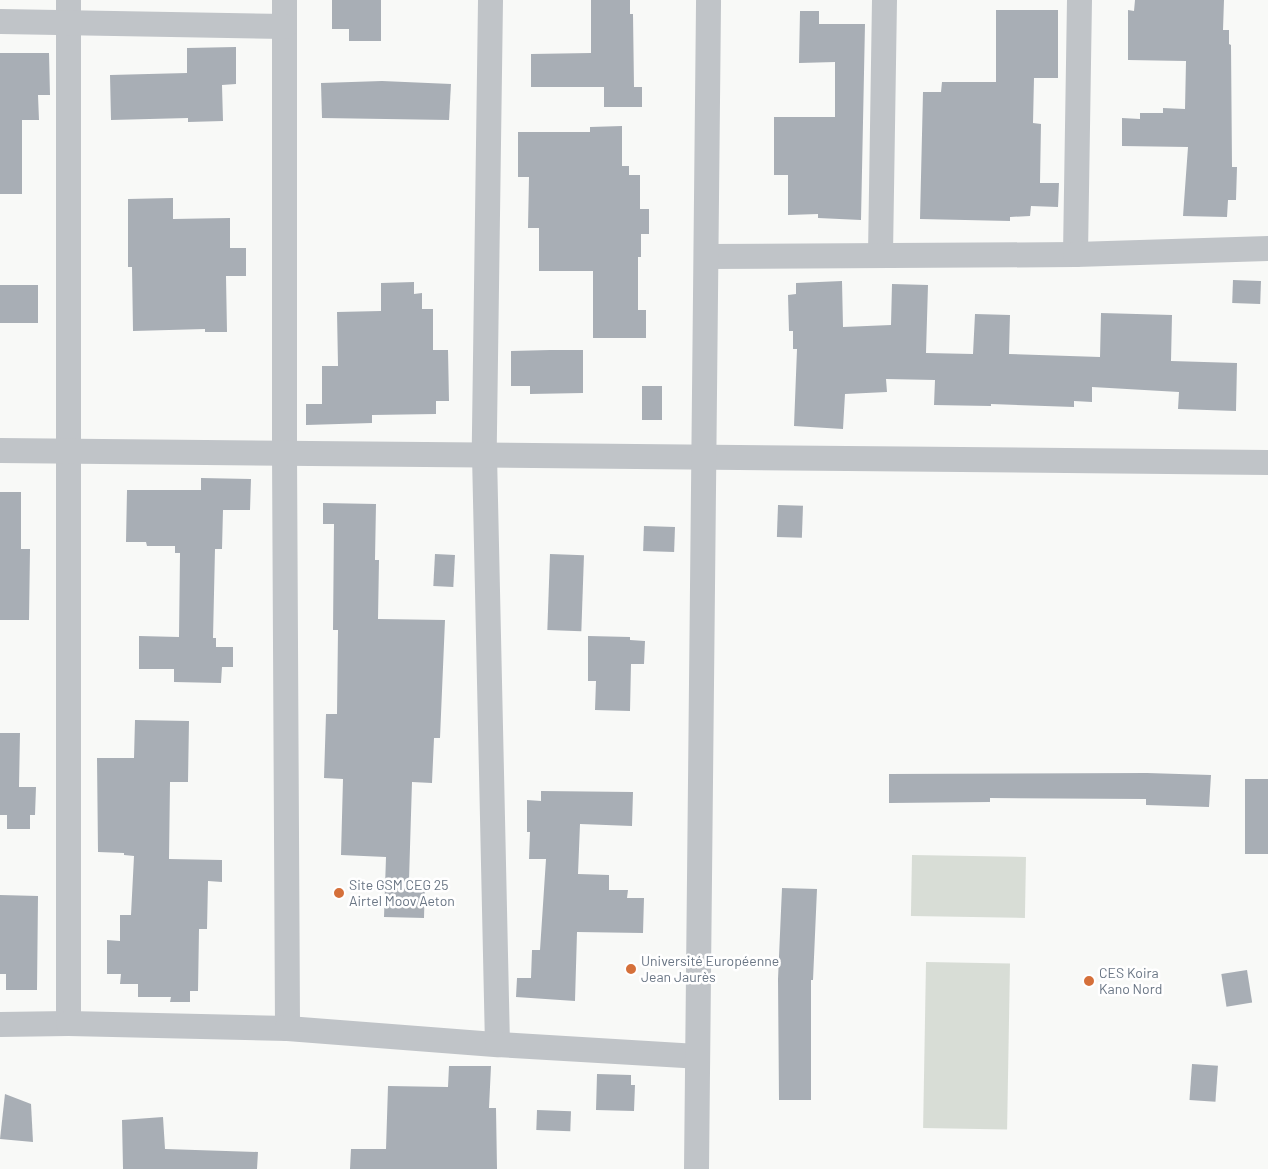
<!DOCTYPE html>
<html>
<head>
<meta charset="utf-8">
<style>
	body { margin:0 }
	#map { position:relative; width:1268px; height:1169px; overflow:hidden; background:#f8f9f7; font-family:Barlow,sans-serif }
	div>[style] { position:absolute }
	.green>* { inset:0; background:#d8ddd6; transform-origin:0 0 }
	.building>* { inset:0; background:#a8aeb5; transform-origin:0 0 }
	.minor>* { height:25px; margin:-12.5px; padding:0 12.5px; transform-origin:12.5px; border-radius:12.5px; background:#c0c4c8 }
	.dots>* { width:14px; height:14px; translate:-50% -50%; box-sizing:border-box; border:2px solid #fff; border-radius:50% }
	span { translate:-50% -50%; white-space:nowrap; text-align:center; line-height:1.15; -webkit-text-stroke:5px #fff; paint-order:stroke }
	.poi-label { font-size:14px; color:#6a7685 }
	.left { translate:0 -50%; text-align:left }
</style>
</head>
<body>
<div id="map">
	<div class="green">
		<div style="left:912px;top:855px;width:114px;height:61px;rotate:1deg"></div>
		<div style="left:926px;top:962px;width:84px;height:166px;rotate:1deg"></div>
	</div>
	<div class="building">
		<div style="clip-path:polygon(332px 0,381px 0,381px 41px,349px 41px,349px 29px,332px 29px)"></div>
		<div style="clip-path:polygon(591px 0,630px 0,630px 14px,633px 14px,634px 87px,642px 87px,642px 107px,604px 107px,604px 87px,531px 87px,531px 54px,591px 53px)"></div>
		<div style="clip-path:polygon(1135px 0,1224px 0,1223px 30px,1229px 30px,1229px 44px,1231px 45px,1232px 167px,1237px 167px,1236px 200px,1228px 200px,1227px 217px,1183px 216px,1188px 147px,1122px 146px,1122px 118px,1140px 119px,1140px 113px,1163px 113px,1163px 108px,1185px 109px,1186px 61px,1128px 60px,1128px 10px,1134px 11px)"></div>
		<div style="clip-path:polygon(996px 10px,1058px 10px,1058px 78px,1034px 78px,1033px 123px,1041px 124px,1040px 183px,1059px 183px,1058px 207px,1031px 206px,1030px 216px,1010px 217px,1010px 221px,920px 219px,923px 92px,941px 92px,942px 82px,996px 82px)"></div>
		<div style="clip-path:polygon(800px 11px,819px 11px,819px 24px,865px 24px,861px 220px,818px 218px,818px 214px,788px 215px,788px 175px,774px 175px,774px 117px,835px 117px,835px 62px,799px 63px)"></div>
		<div style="clip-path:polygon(236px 47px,236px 84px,222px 85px,223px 121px,188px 122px,188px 118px,111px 120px,110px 75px,187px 73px,187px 48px)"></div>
		<div style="clip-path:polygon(0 53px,49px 53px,50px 95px,38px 95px,39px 120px,22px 120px,22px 194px,0 194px)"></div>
		<div style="clip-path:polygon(382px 81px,451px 84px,449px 120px,322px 118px,321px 83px)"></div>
		<div style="clip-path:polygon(622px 126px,622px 166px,629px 166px,629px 175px,640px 175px,640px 209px,649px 209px,649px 234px,641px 234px,641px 257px,638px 257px,638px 310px,646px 310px,646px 338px,593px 338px,593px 271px,539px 271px,539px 228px,528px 228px,529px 177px,518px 177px,518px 132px,590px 132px,590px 127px)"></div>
		<div style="clip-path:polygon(173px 198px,173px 219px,230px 218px,230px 248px,246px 248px,246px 276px,226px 276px,227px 332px,205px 332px,205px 329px,133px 331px,132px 267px,128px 267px,128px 199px)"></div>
		<div style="left:1233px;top:280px;width:28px;height:23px;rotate:2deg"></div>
		<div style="clip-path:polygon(842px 281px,843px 327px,891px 325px,892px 284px,928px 285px,926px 353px,973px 354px,975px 314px,1010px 315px,1009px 354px,1100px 357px,1101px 313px,1172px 315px,1171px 361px,1237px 363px,1236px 411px,1178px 409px,1179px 392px,1092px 387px,1092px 402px,1074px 401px,1074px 407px,991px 404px,991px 406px,934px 405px,935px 380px,886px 379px,887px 392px,845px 394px,843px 429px,794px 426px,797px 349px,793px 349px,793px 331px,789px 331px,788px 295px,796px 294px,796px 283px)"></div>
		<div style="clip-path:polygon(414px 282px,414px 294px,422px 293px,422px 309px,433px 309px,433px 350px,448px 350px,449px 401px,436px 401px,436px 414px,372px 415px,372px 423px,306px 425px,306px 404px,322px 404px,322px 366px,338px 366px,337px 312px,381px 311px,381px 283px)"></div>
		<div style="left:0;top:285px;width:38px;height:38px"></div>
		<div style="clip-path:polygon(550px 350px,583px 350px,583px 393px,530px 394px,530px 386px,511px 386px,511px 351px)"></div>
		<div style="left:642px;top:386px;width:20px;height:34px"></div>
		<div style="clip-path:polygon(201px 478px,251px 479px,250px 510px,223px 510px,222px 549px,215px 549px,213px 638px,216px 638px,216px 647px,233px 647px,233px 667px,222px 667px,221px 683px,174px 682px,174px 669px,139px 669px,139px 636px,179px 637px,180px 553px,175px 553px,175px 546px,147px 546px,146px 542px,126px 542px,127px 490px,201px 490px)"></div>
		<div style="clip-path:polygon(0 492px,21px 492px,21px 549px,30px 549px,29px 620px,0 620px)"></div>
		<div style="clip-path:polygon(323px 503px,376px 504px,375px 560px,379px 560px,378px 619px,445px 620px,440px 738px,434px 738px,432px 783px,412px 782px,409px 880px,425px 880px,424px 918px,384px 917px,386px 857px,341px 855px,343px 779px,324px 778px,326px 714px,337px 714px,338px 630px,333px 630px,334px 524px,323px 524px)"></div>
		<div style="left:778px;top:505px;width:25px;height:32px;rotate:2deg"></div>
		<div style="left:644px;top:526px;width:31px;height:25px;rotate:2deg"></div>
		<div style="left:435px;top:554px;width:20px;height:32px;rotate:3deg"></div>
		<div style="left:550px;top:554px;width:34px;height:76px;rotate:2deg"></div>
		<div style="clip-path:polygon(588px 636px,630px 637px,630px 640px,645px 641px,644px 664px,631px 664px,630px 711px,595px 710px,596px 681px,588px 681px)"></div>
		<div style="clip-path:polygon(135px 720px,189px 721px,188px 782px,170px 782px,169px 859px,222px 860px,222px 882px,208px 881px,207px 929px,199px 929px,198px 991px,190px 991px,190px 1002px,170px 1002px,171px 997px,138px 997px,138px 984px,120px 984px,121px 974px,107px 974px,107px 940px,120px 941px,120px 915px,131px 915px,134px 856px,124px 855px,124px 853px,98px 852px,97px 758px,134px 758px)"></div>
		<div style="clip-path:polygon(0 733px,20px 733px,19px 787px,36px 787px,35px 815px,30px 815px,30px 829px,7px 829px,7px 815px,0 815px)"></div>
		<div style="clip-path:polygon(1147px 773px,1211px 775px,1209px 807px,1146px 805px,1146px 799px,990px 798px,990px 802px,889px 803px,889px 774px)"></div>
		<div style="left:1245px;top:779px;width:23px;height:75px"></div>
		<div style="clip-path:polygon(541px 791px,633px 792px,632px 826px,580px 824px,578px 874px,609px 875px,609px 890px,628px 890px,627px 898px,644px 898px,643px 933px,577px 932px,575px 1001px,516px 997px,517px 978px,531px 978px,532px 950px,540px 950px,546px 859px,529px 859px,530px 832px,527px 832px,527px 800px,541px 801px)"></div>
		<div style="clip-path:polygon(782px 888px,817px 889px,813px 980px,811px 980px,811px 1100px,779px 1100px,778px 979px)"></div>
		<div style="clip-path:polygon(0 895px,38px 896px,37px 990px,6px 990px,6px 974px,0 974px)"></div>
		<div style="left:1247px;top:970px;width:33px;height:26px;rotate:81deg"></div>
		<div style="left:1192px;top:1064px;width:26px;height:36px;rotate:4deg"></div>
		<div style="clip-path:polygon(449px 1066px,491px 1066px,489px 1108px,496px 1108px,497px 1169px,350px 1169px,351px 1149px,386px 1149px,388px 1086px,448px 1087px)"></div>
		<div style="clip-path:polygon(597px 1074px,631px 1075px,631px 1085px,635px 1085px,634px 1111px,596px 1110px)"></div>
		<div style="clip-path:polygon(5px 1094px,31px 1104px,33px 1142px,0 1139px)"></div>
		<div style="left:537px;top:1110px;width:34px;height:20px;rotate:2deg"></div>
		<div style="clip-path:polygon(163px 1117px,165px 1149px,258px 1152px,257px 1169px,123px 1169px,122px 1120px)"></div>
	</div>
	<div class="minor">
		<div style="left:68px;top:0;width:1023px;rotate:90deg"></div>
		<div style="left:284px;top:0;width:452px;rotate:90deg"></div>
		<div style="left:284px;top:452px;width:576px;rotate:89.7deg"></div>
		<div style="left:490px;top:0;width:454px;rotate:90.8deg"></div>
		<div style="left:484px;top:454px;width:590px;rotate:88.74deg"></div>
		<div style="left:0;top:21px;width:284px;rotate:1deg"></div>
		<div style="left:880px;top:254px;width:254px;rotate:-89.1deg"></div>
		<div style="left:1075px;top:254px;width:254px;rotate:-89.1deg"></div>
		<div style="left:706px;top:256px;width:369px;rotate:-0.3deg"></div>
		<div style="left:1075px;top:254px;width:193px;rotate:-1.8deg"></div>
		<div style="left:0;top:450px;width:1268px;rotate:0.54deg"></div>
		<div style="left:0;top:1024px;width:68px;rotate:-0.8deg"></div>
		<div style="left:68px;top:1023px;width:219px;rotate:1.3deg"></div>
		<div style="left:287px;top:1028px;width:211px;rotate:4.4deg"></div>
		<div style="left:497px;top:1044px;width:200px;rotate:3.4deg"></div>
		<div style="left:696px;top:1169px;width:1169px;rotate:-89.41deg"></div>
	</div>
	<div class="dots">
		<div style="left:339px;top:893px;background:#d5703a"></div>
		<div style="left:631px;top:969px;background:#d5703a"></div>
		<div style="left:1089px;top:981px;background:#d5703a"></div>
	</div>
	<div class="poi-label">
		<span class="left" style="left:349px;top:893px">Site GSM CEG 25<br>Airtel Moov Aeton</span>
		<span class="left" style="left:641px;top:969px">Université Européenne<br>Jean Jaurès</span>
		<span class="left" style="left:1099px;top:981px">CES Koira<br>Kano Nord</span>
	</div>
</div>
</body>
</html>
